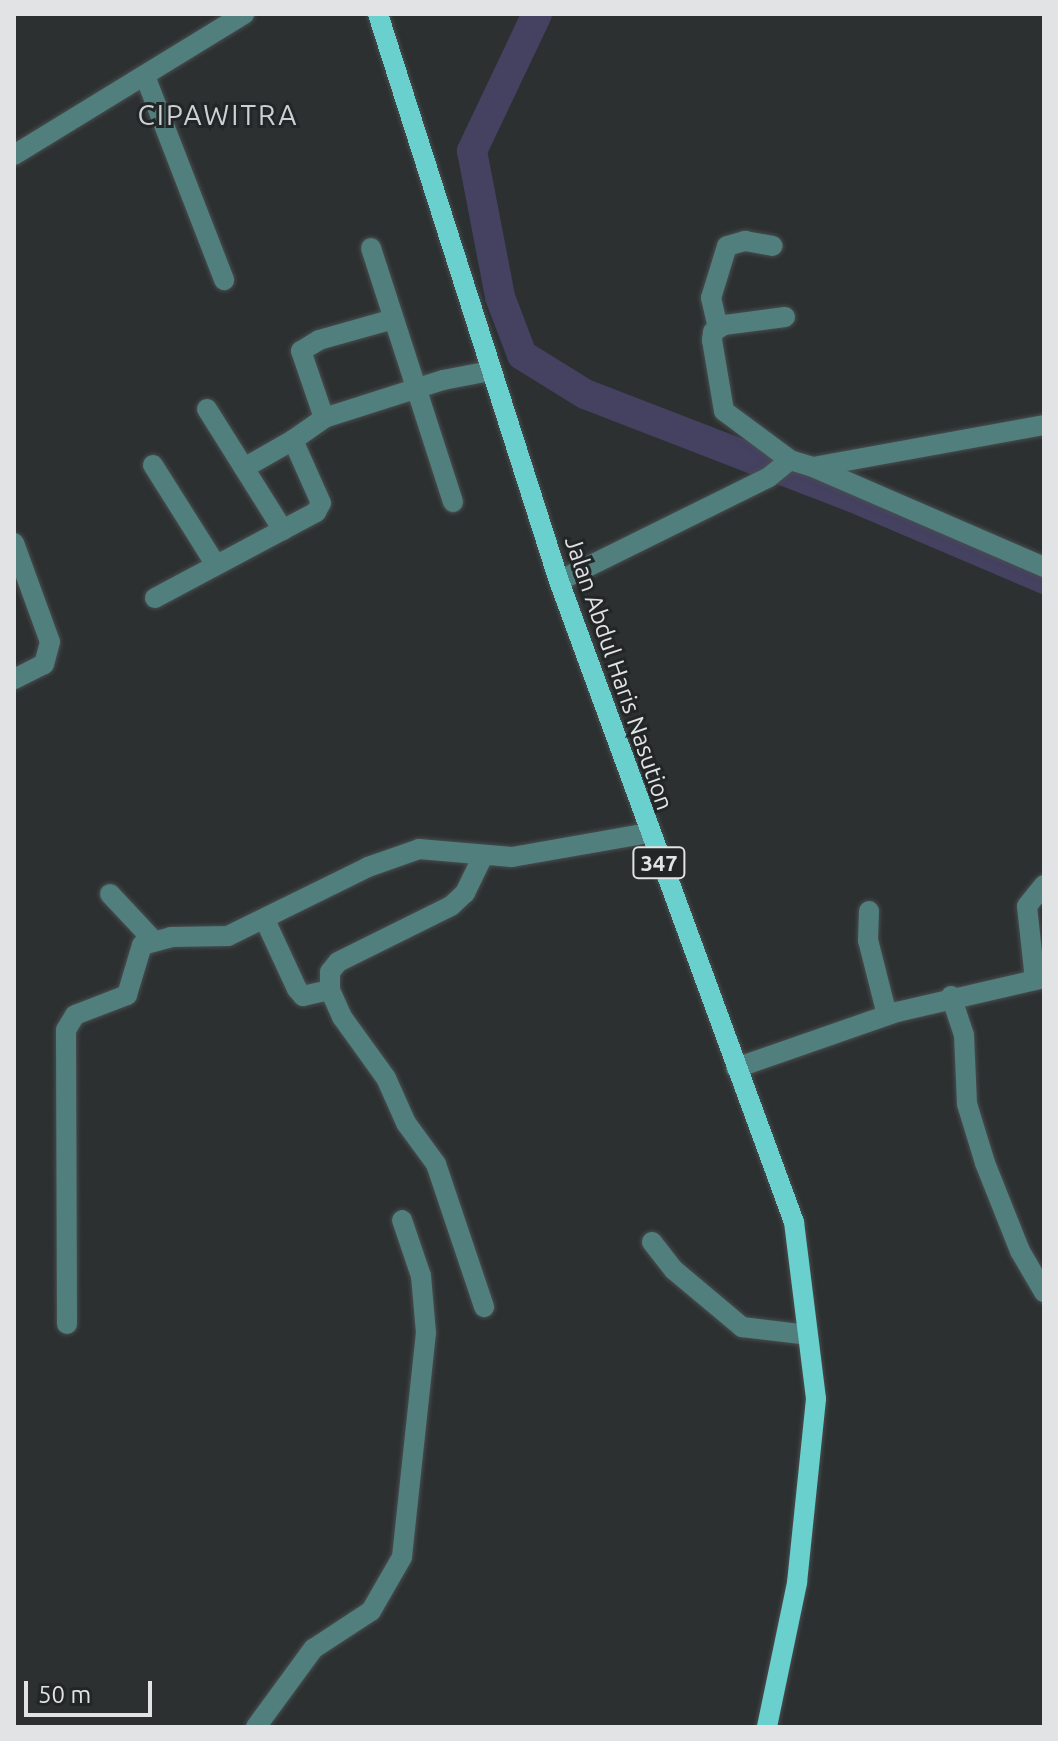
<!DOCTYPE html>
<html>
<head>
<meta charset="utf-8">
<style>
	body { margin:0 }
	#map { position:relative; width:1058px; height:1741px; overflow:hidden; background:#2c3031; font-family:Ubuntu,sans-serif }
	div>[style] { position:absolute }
	.river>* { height:30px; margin:-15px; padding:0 15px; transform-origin:15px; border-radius:15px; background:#444161 }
	.roads { filter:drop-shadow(0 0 2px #494d4e) drop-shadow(0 0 2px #494d4e) }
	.minor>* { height:20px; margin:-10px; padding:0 10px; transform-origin:10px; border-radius:10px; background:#517f7e }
	.major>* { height:20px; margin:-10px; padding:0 10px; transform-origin:10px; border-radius:10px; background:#69d0cd }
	span { translate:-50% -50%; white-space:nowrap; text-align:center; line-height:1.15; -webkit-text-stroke:6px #232627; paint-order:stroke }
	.shield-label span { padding:2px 6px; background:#232627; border:2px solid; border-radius:6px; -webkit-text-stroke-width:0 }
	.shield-label { font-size:22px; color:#e1e3e4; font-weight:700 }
	.street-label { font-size:24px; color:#e1e3e4 }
	.quarter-label { font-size:28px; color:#cdd1d3; letter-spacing:2px }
	.frame { position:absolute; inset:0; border:16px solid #e1e3e4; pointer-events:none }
	.scale { position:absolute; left:24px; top:1681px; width:128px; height:36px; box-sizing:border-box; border:4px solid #e1e3e4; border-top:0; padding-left:10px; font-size:24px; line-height:28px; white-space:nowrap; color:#e1e3e4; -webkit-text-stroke:6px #232627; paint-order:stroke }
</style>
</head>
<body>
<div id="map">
	<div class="river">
		<div style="left:537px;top:14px;width:152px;rotate:115.4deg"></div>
		<div style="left:472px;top:151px;width:149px;rotate:79.1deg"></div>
		<div style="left:500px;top:297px;width:62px;rotate:69.2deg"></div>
		<div style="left:522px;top:355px;width:74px;rotate:31.8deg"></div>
		<div style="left:585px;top:394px;width:286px;rotate:21.1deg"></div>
		<div style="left:852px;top:497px;width:209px;rotate:23.1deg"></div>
	</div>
	<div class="roads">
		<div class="minor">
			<div style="left:145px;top:76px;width:219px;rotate:68.8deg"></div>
			<div style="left:14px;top:155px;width:270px;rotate:-31.5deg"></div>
			<div style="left:371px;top:248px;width:267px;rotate:72.1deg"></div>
			<div style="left:785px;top:317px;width:62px;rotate:172.5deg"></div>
			<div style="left:724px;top:325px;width:13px;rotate:148deg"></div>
			<div style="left:713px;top:332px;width:8px;rotate:97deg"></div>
			<div style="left:712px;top:340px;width:72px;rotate:80.4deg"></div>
			<div style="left:724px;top:411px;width:82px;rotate:36.6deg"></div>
			<div style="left:718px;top:328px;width:31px;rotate:-103deg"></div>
			<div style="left:711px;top:298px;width:54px;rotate:-72.9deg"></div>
			<div style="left:727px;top:246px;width:19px;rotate:-16deg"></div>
			<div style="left:745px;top:241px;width:28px;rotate:10deg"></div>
			<div style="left:207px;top:409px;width:143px;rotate:57.9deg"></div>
			<div style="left:324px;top:418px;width:71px;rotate:-108.9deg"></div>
			<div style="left:301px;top:351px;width:21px;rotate:-31deg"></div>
			<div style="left:319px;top:340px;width:77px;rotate:-15.8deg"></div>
			<div style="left:153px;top:465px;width:118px;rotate:57.8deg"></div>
			<div style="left:813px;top:467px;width:252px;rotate:23.4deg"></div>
			<div style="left:244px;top:468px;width:56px;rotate:-29.7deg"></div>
			<div style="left:14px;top:543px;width:105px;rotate:70deg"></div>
			<div style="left:50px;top:642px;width:23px;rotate:105deg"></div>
			<div style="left:44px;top:664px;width:34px;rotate:153deg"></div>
			<div style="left:559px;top:581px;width:234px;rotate:-26.3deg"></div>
			<div style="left:769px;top:477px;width:27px;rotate:-39deg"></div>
			<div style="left:790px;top:460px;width:24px;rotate:17deg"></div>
			<div style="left:813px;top:467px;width:235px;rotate:-10.3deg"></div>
			<div style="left:155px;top:598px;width:183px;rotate:-28.1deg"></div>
			<div style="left:316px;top:512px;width:10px;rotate:-61deg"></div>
			<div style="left:321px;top:503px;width:69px;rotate:-114deg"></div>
			<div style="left:293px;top:440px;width:38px;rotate:-35deg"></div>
			<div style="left:324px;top:418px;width:125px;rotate:-17.7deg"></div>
			<div style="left:443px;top:380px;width:48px;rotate:-10.8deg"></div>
			<div style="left:110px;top:894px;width:64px;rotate:46.9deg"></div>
			<div style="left:869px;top:911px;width:29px;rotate:92deg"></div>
			<div style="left:868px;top:940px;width:77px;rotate:75.8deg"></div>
			<div style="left:265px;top:920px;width:76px;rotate:65.1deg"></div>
			<div style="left:297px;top:989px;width:9px;rotate:49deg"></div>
			<div style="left:303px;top:996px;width:28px;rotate:-13deg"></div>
			<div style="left:330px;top:990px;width:30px;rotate:66deg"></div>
			<div style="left:342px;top:1017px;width:75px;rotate:54.2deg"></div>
			<div style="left:386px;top:1078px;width:49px;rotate:66deg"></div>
			<div style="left:406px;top:1123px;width:51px;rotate:53.8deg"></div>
			<div style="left:436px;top:1164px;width:151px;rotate:71.4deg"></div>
			<div style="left:1035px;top:980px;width:74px;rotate:-96.2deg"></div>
			<div style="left:1027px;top:906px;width:27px;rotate:-51deg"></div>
			<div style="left:330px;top:990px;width:18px;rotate:-90deg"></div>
			<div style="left:330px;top:972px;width:13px;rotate:-51deg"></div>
			<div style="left:338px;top:962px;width:126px;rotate:-26.4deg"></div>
			<div style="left:451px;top:906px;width:19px;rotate:-43deg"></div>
			<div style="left:465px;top:893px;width:41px;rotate:-64.1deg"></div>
			<div style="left:951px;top:996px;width:41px;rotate:71.6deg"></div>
			<div style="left:964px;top:1035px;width:69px;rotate:87.5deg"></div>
			<div style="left:967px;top:1104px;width:62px;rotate:73deg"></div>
			<div style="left:985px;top:1163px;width:95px;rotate:68.3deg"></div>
			<div style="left:1020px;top:1251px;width:48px;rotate:59.7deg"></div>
			<div style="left:736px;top:1068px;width:170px;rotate:-19.2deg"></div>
			<div style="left:897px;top:1012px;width:151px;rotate:-13deg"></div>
			<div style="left:652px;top:1242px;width:36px;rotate:52deg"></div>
			<div style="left:674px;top:1270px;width:89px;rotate:40deg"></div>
			<div style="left:742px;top:1327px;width:66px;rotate:6.9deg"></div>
			<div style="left:67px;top:1324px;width:294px;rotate:-90.2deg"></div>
			<div style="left:66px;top:1030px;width:17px;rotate:-59deg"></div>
			<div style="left:75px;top:1015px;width:56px;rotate:-21deg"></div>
			<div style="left:127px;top:995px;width:52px;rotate:-73.3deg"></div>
			<div style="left:142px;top:945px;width:30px;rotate:-15deg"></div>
			<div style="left:171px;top:937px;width:57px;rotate:-1deg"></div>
			<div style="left:228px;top:936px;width:156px;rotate:-26.2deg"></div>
			<div style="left:368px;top:867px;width:54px;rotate:-19.4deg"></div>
			<div style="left:419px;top:849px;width:93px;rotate:4.9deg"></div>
			<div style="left:512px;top:857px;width:138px;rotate:-10deg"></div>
			<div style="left:256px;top:1727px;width:97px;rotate:-53.8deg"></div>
			<div style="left:313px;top:1649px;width:69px;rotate:-33.2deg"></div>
			<div style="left:371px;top:1611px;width:62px;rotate:-60.1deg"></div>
			<div style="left:402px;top:1557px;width:225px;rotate:-83.9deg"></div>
			<div style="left:426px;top:1333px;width:57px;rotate:-95deg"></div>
			<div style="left:421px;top:1276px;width:59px;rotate:-108.7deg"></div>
		</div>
		<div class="major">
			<div style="left:378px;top:14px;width:595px;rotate:72.3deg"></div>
			<div style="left:559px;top:581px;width:683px;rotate:69.87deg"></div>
			<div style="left:794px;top:1222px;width:178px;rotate:82.9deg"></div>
			<div style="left:816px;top:1399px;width:185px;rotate:95.9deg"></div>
			<div style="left:797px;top:1583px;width:147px;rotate:101.8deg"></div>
		</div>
	</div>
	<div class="shield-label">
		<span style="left:659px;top:863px">347</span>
	</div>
	<div class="street-label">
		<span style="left:619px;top:673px;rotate:71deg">Jalan Abdul Haris Nasution</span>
	</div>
	<div class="quarter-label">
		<span style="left:218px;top:115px">CIPAWITRA</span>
	</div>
	<div class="frame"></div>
	<div class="scale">50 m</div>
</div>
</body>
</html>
